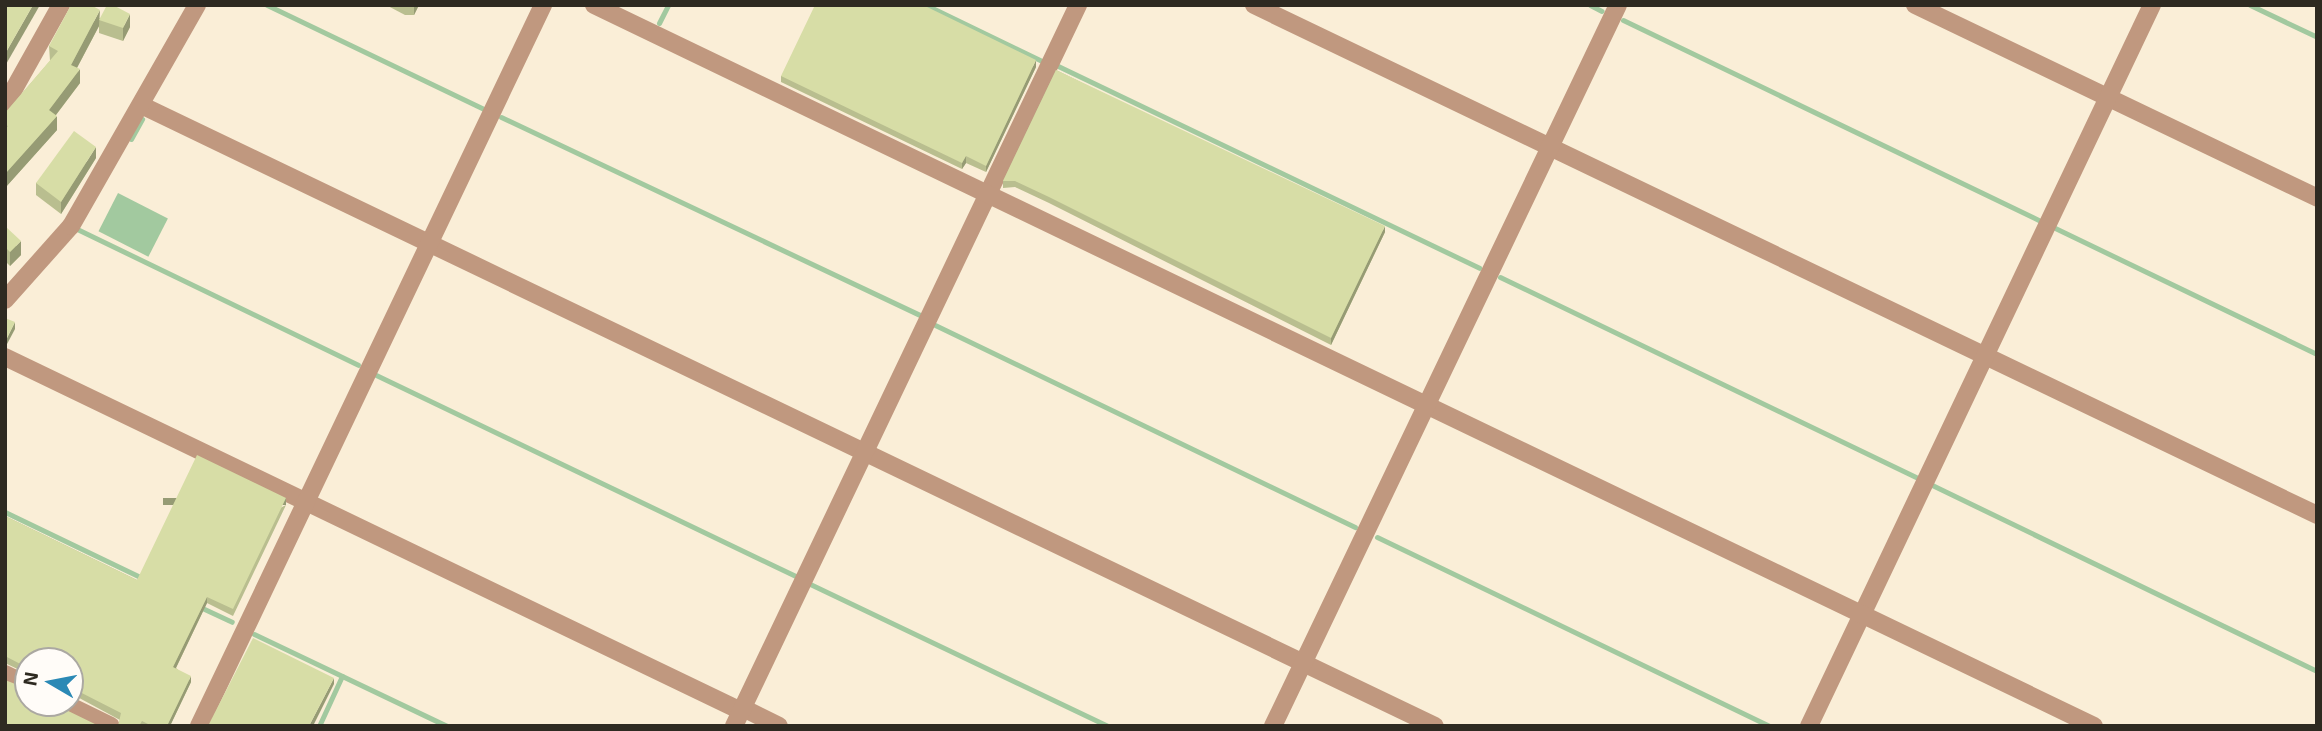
<!DOCTYPE html>
<html>
<head>
<meta charset="utf-8">
<style>
	body { margin:0 }
	#map { position:relative; width:2322px; height:731px; overflow:hidden; background:#faeed7; font-family:"Exo 2",sans-serif }
	div>[style] { position:absolute }
	.water>* { inset:0; background:#a2c99f; transform-origin:0 0 }
	.stream>* { height:5px; margin:-2.5px; padding:0 2.5px; transform-origin:2.5px; border-radius:2.5px; background:#a2c99f }
	.minor>* { height:18px; margin:-9px; padding:0 9px; transform-origin:9px; border-radius:9px; background:#c0987f }
	.tertiary>* { height:18px; margin:-9px; padding:0 9px; transform-origin:9px; border-radius:9px; background:#c0987f }
	.wall>* { inset:0; background:#b9be8f }
	.shaded-wall>* { inset:0; background:#969b74; transform-origin:0 0 }
	.building>* { inset:0; background:#d7dda6 }
	span { translate:-50% -50%; white-space:nowrap; text-align:center; line-height:1.15; -webkit-text-stroke:5px #fffcf8; paint-order:stroke }
	.frame { position:absolute; inset:0; border:7px solid #2e2a21; pointer-events:none }
	.north { position:absolute; left:14px; top:647px; width:70px; height:70px; box-sizing:border-box; background:#fffcf8; border:2px solid #aba8a2; border-radius:50%; rotate:280deg; font-size:19px; font-weight:700; line-height:28px; text-align:center; color:#2e2a21 }
	.north::after { content:''; display:block; margin:auto; width:24px; height:32px; background:#2b89b5; clip-path:polygon(50% 0,100% 100%,50% 72%,0 100%) }
</style>
</head>
<body>
<div id="map">
	<div class="water">
		<div style="left:118px;top:193px;width:56px;height:43px;rotate:27deg"></div>
	</div>
	<div class="stream">
		<div style="left:267px;top:5px;width:241px;rotate:25.6deg"></div>
		<div style="left:926px;top:5px;width:131px;rotate:25.8deg"></div>
		<div style="left:1590px;top:5px;width:13px;rotate:27deg"></div>
		<div style="left:2250px;top:5px;width:74px;rotate:25.5deg"></div>
		<div style="left:1623px;top:20px;width:465px;rotate:25.7deg"></div>
		<div style="left:659px;top:23px;width:20px;rotate:-63deg"></div>
		<div style="left:1058px;top:66px;width:467px;rotate:25.6deg"></div>
		<div style="left:501px;top:117px;width:463px;rotate:25.3deg"></div>
		<div style="left:131px;top:139px;width:23px;rotate:-61deg"></div>
		<div style="left:2055px;top:228px;width:291px;rotate:25.7deg"></div>
		<div style="left:77px;top:229px;width:312px;rotate:25.8deg"></div>
		<div style="left:1500px;top:277px;width:462px;rotate:25.7deg"></div>
		<div style="left:935px;top:325px;width:466px;rotate:25.7deg"></div>
		<div style="left:376px;top:375px;width:467px;rotate:25.6deg"></div>
		<div style="left:1932px;top:485px;width:428px;rotate:25.8deg"></div>
		<div style="left:5px;top:512px;width:154px;rotate:25.7deg"></div>
		<div style="left:1377px;top:537px;width:435px;rotate:25.7deg"></div>
		<div style="left:810px;top:584px;width:330px;rotate:25.5deg"></div>
		<div style="left:200px;top:607px;width:35px;rotate:25deg"></div>
		<div style="left:254px;top:634px;width:214px;rotate:25.5deg"></div>
		<div style="left:319px;top:726px;width:55px;rotate:-65.3deg"></div>
	</div>
	<div class="minor">
		<div style="left:1254px;top:5px;width:1179px;rotate:25.63deg"></div>
		<div style="left:1915px;top:5px;width:446px;rotate:25.6deg"></div>
		<div style="left:141px;top:105px;width:1435px;rotate:25.64deg"></div>
		<div style="left:5px;top:300px;width:99px;rotate:-48.3deg"></div>
		<div style="left:71px;top:226px;width:254px;rotate:-60.3deg"></div>
		<div style="left:5px;top:357px;width:817px;rotate:25.69deg"></div>
		<div style="left:5px;top:674px;width:25px;rotate:26deg"></div>
		<div style="left:64px;top:703px;width:52px;rotate:26.1deg"></div>
		<div style="left:743px;top:708px;width:40px;rotate:26.6deg"></div>
		<div style="left:199px;top:726px;width:799px;rotate:-64.49deg"></div>
		<div style="left:734px;top:726px;width:799px;rotate:-64.49deg"></div>
		<div style="left:1809px;top:726px;width:798px;rotate:-64.56deg"></div>
	</div>
	<div class="tertiary">
		<div style="left:594px;top:5px;width:1664px;rotate:25.67deg"></div>
		<div style="left:5px;top:105px;width:115px;rotate:-60.8deg"></div>
		<div style="left:1273px;top:726px;width:799px;rotate:-64.43deg"></div>
	</div>
	<div class="wall">
		<div style="clip-path:polygon(386px 5px,419px 5px,414px 15px,405px 15px)"></div>
		<div style="clip-path:polygon(100px 18px,130px 27px,123px 41px,99px 33px,99px 26px,77px 68px,80px 83px,56px 115px,57px 130px,5px 188px,5px 113px,50px 61px,49px 46px)"></div>
		<div style="clip-path:polygon(1036px 67px,986px 172px,966px 163px,962px 169px,781px 82px,781px 76px)"></div>
		<div style="clip-path:polygon(1056px 70px,1385px 232px,1331px 345px,1049px 203px,1015px 187px,1003px 188px,1003px 181px)"></div>
		<div style="clip-path:polygon(96px 158px,61px 214px,36px 195px,36px 183px)"></div>
		<div style="clip-path:polygon(5px 226px,21px 255px,10px 266px,5px 261px)"></div>
		<div style="clip-path:polygon(286px 505px,233px 616px,207px 603px,176px 668px,191px 682px,170px 726px,118px 726px,120px 720px,70px 693px,70px 661px,28px 661px,28px 674px,5px 663px,5px 516px,137px 580px)"></div>
	</div>
	<div class="shaded-wall">
		<div style="clip-path:polygon(33px 5px,40px 5px,5px 66px,5px 54px)"></div>
		<div style="clip-path:polygon(414px 5px,419px 5px,414px 15px)"></div>
		<div style="clip-path:polygon(100px 10px,99px 26px,71px 79px,71px 65px)"></div>
		<div style="clip-path:polygon(130px 14px,130px 27px,123px 41px,123px 28px)"></div>
		<div style="clip-path:polygon(1036px 60px,1036px 67px,986px 172px,986px 166px)"></div>
		<div style="clip-path:polygon(80px 69px,80px 83px,49px 124px,49px 110px)"></div>
		<div style="clip-path:polygon(57px 116px,57px 130px,5px 188px,5px 174px)"></div>
		<div style="clip-path:polygon(96px 147px,96px 158px,61px 214px,61px 202px)"></div>
		<div style="clip-path:polygon(966px 156px,966px 163px,962px 169px,962px 163px)"></div>
		<div style="clip-path:polygon(1385px 226px,1385px 232px,1331px 345px,1331px 338px)"></div>
		<div style="clip-path:polygon(21px 241px,21px 255px,10px 266px,10px 252px)"></div>
		<div style="clip-path:polygon(15px 322px,15px 329px,6px 346px,6px 340px)"></div>
		<div style="left:286px;top:498px;width:7px;height:123px;rotate:90deg"></div>
		<div style="clip-path:polygon(207px 597px,207px 603px,173px 674px,173px 667px)"></div>
		<div style="clip-path:polygon(191px 676px,191px 682px,170px 726px,167px 726px)"></div>
		<div style="clip-path:polygon(334px 678px,334px 684px,313px 726px,309px 726px)"></div>
	</div>
	<div class="building">
		<div style="clip-path:polygon(5px 5px,33px 5px,5px 54px)"></div>
		<div style="clip-path:polygon(71px 5px,91px 5px,100px 10px,71px 65px,80px 69px,49px 110px,57px 116px,5px 174px,5px 129px,8px 126px,5px 125px,5px 113px,58px 51px,49px 46px)"></div>
		<div style="clip-path:polygon(107px 5px,113px 5px,130px 14px,123px 28px,99px 20px)"></div>
		<div style="clip-path:polygon(815px 5px,923px 5px,1036px 60px,986px 166px,966px 156px,962px 163px,781px 76px)"></div>
		<div style="clip-path:polygon(1056px 70px,1385px 226px,1331px 338px,1049px 197px,1015px 181px,1003px 181px)"></div>
		<div style="clip-path:polygon(74px 131px,96px 147px,61px 202px,36px 183px)"></div>
		<div style="clip-path:polygon(5px 226px,21px 241px,10px 252px,5px 247px)"></div>
		<div style="clip-path:polygon(5px 318px,15px 322px,6px 340px,5px 339px)"></div>
		<div style="clip-path:polygon(197px 455px,286px 498px,233px 609px,207px 597px,173px 667px,191px 676px,167px 726px,152px 726px,142px 721px,139px 726px,118px 726px,121px 713px,70px 687px,70px 661px,28px 661px,28px 668px,5px 656px,5px 516px,137px 580px)"></div>
		<div style="clip-path:polygon(253px 638px,334px 678px,309px 726px,208px 726px)"></div>
		<div style="clip-path:polygon(5px 680px,28px 689px,28px 703px,57px 703px,58px 706px,99px 726px,5px 726px)"></div>
	</div>
	<div class="frame"></div>
	<div class="north">N</div>
</div>
</body>
</html>
